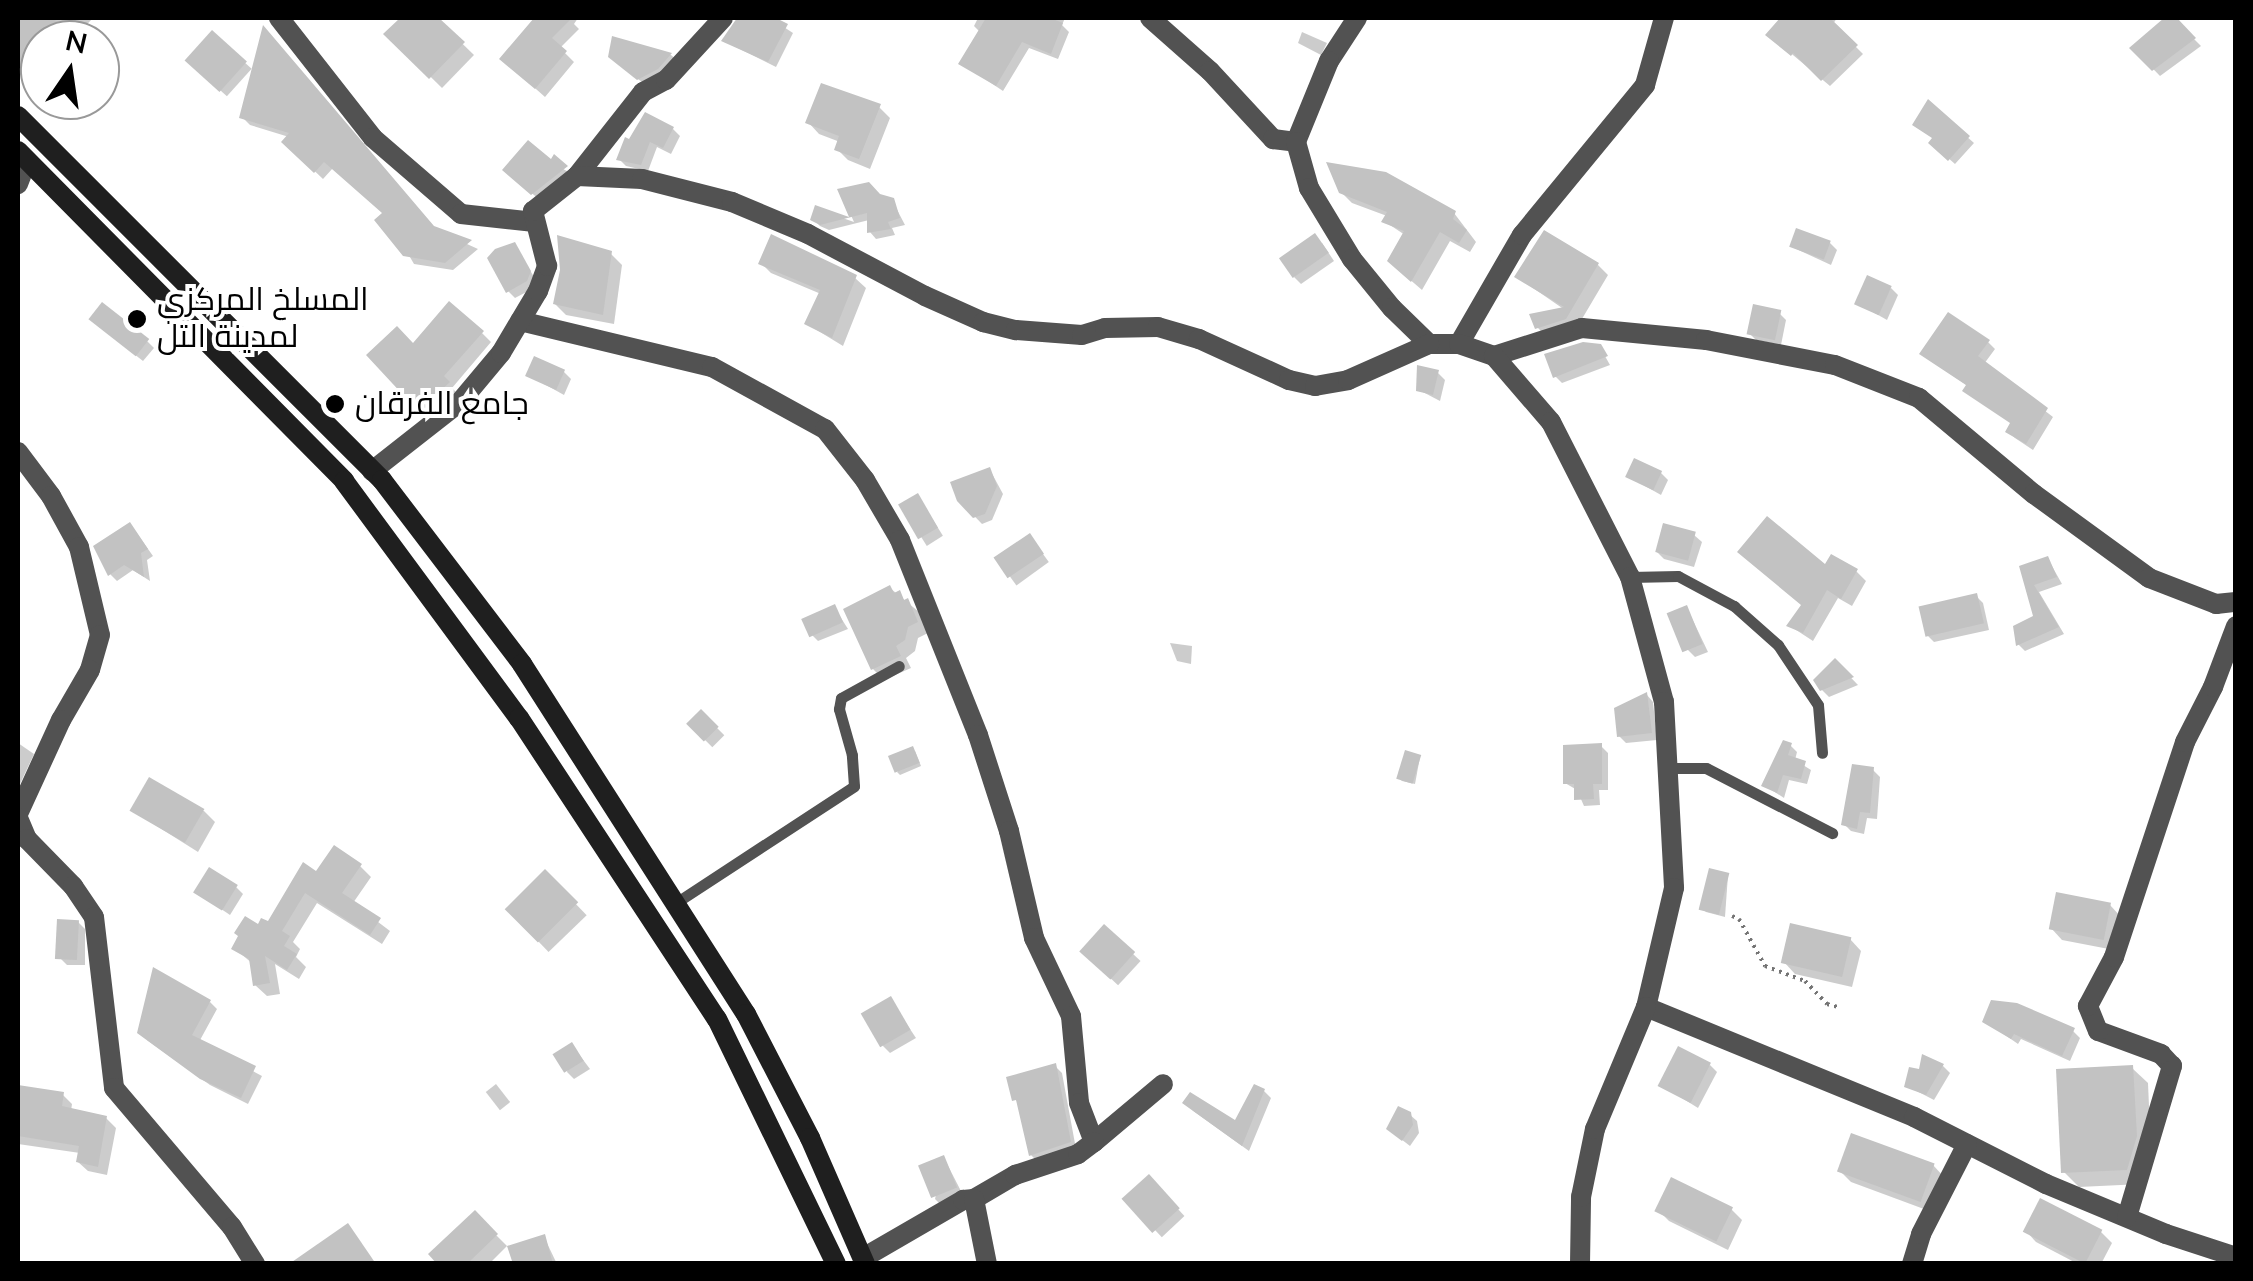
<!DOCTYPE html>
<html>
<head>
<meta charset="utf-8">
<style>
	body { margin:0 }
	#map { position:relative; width:2253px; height:1281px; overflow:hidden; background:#fff; font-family:"Nunito Sans",Cairo,sans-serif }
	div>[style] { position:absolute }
	.shadow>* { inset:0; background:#0003; transform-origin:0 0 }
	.building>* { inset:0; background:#c2c2c2; transform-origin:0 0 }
	.path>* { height:4px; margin-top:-2px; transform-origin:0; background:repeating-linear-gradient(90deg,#747474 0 2.5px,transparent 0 7.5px) }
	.lane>* { height:11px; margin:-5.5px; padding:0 5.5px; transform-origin:5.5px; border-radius:5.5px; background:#525252 }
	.street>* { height:20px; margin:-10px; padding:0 10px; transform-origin:10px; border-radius:10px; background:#525252 }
	.secondary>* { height:20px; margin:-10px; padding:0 10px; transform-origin:10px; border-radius:10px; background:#1f1f1f }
	.dots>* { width:28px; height:28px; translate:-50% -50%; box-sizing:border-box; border:5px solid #fff; border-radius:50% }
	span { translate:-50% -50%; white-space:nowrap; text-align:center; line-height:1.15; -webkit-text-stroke:8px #fff; paint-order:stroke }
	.poi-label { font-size:32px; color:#000 }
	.left { translate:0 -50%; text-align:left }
	.frame { position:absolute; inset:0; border:20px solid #000; pointer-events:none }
	.north { position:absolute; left:20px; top:20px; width:100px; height:100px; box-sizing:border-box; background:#fff; border:2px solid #999; border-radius:50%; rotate:13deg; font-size:28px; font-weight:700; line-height:40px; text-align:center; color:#000 }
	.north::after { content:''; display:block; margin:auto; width:35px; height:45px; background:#000; clip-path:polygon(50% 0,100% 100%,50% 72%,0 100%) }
</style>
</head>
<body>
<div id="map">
	<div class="shadow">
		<div style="clip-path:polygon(18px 18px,93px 18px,72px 40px,40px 40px,40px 71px,32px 79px,18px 73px)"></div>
		<div style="clip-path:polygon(403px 18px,436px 18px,474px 55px,442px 88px,387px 34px)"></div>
		<div style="clip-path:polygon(537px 18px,578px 18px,574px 24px,579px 29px,560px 48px,574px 62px,545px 97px,502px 59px)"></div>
		<div style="clip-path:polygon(740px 18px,770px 18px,793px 33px,776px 67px,724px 41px)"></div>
		<div style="clip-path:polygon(978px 18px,1065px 18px,1062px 25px,1069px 32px,1058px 59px,1029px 48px,1003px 91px,961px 63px,980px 32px,974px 26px)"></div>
		<div style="clip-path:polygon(1785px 18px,1837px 18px,1833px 24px,1863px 54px,1830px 86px,1769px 35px)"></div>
		<div style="clip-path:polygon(2167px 18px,2173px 18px,2201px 46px,2160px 76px,2133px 48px)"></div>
		<div style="clip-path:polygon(265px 30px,434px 229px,478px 249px,453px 270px,414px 264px,385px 214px,333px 168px,323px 179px,284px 142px,289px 137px,250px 125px,242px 117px)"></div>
		<div style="clip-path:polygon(1302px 32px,1327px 43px,1321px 55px,1298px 43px)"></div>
		<div style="left:213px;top:34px;width:52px;height:37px;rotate:42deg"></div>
		<div style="clip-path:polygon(614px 39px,671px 55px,678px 61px,646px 85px,618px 64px)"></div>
		<div style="clip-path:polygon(1929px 103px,1974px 143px,1955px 164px,1931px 143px,1935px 139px)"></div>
		<div style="clip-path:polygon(879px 107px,890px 118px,870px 169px,848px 160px,837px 149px,840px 142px,819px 134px,808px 122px)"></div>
		<div style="clip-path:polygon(673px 129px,680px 136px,671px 154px,657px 147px,648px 171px,626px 166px,619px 159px)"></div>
		<div style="clip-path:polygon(551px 162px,572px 174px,540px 200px,512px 177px)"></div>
		<div style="clip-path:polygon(840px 191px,892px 200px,905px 225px,892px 228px,895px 235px,876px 239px,870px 232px,869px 220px,829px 230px,820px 226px,813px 219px,817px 209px,854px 222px)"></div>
		<div style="clip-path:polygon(1341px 192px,1454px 213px,1476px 242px,1470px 252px,1450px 241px,1422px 290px,1400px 271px,1405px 235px,1384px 221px,1387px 216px,1352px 203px)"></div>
		<div style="clip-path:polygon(1322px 243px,1334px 261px,1301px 284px,1294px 277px)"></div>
		<div style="clip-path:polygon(1830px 243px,1837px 250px,1831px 265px,1792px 247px)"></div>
		<div style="clip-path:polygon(514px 245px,536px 280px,534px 288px,515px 298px,508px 291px)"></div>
		<div style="clip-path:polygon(610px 253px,622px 265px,614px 324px,566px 315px,555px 304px)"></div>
		<div style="clip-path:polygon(761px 263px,855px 278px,866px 288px,843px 346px,807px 324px,821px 294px,771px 273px)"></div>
		<div style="clip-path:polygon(1598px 265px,1608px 275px,1576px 329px,1548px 338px,1537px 327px,1565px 310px,1517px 277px)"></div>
		<div style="clip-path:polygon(1891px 288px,1898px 295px,1887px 320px,1857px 303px)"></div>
		<div style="clip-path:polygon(1779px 313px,1786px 320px,1781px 345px,1756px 340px,1749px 333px)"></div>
		<div style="clip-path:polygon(98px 326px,147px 341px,154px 348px,143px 361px)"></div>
		<div style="clip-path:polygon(482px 333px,491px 342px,452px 388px,457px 393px,430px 419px,370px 355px)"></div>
		<div style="clip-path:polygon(1988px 342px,1995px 349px,1984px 364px,2053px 417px,2033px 450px,2015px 438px,2008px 431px,2013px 424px,1968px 386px,1930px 360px)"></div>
		<div style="clip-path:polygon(1601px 349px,1610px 365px,1562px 383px,1555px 376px)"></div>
		<div style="clip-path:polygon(564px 372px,571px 379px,564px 395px,528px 375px)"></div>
		<div style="clip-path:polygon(1438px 373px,1445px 380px,1440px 401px,1419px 390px)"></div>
		<div style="clip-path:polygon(990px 470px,1003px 494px,992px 520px,982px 524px,959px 500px)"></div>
		<div style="clip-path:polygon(1661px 473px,1668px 480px,1661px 495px,1629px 477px)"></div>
		<div style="left:918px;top:496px;width:47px;height:19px;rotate:58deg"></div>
		<div style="clip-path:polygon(136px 532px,153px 556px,147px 560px,150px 581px,133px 570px,117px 581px,110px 574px)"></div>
		<div style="clip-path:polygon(1694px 535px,1702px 542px,1694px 567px,1664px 559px,1657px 552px)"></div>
		<div style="left:1030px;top:536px;width:32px;height:40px;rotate:54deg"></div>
		<div style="clip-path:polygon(2048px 559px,2062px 584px,2039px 592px,2064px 634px,2025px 651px,2018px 644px,2036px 617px,2022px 568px)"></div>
		<div style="clip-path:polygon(1825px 568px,1856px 571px,1866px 581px,1852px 606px,1838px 598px,1813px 641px,1790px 626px)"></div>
		<div style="clip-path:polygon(890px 588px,919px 612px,928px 633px,918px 638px,915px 651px,906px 658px,911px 668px,884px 680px,873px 669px)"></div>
		<div style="clip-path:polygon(1976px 596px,1983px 603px,1989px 630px,1934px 642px,1927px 635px)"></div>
		<div style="clip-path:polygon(834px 607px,848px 629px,818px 641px,811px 634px)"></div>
		<div style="clip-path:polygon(1687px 608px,1708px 652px,1695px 657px,1688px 650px)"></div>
		<div style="clip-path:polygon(1170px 643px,1192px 646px,1191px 664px,1177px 661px)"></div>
		<div style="clip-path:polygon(1835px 661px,1858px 685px,1829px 697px,1822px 690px)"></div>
		<div style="clip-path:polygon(1647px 695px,1653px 702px,1657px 740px,1626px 743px,1619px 736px)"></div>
		<div style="left:701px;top:712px;width:33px;height:17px;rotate:45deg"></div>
		<div style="clip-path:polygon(18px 743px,34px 754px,19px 786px,18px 785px)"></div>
		<div style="clip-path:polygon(1790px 745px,1797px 752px,1795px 760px,1811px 770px,1807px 784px,1789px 780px,1784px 798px,1764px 785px)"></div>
		<div style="clip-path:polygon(1601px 746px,1608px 753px,1608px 790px,1599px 790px,1600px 805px,1584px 806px,1577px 790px,1565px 783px)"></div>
		<div style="clip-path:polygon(915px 751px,921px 766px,900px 775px,897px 772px)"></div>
		<div style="clip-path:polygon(1420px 757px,1415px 784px,1402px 781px,1399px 778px)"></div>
		<div style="clip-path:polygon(1873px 770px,1880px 777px,1877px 819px,1867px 818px,1864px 834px,1851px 831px,1844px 824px)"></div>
		<div style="clip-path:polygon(133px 811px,204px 811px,215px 822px,198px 852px)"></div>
		<div style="clip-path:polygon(360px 866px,371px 877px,353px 903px,390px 931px,382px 944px,317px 903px,293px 942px,300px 949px,296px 957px,306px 967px,299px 979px,275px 964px,280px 994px,267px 996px,255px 985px,253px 964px,234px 948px,269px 925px,317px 874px)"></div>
		<div style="left:545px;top:872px;width:60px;height:53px;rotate:46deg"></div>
		<div style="clip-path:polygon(1728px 875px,1725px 917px,1706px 912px,1703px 909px)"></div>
		<div style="clip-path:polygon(236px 887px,243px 894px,230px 915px,196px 892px)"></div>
		<div style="clip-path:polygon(2110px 905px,2121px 917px,2114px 950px,2062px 940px,2051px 928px)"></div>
		<div style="clip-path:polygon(78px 922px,85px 929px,85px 965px,67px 965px,60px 958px)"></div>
		<div style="left:1104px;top:927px;width:50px;height:33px;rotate:43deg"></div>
		<div style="clip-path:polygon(1850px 939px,1861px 951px,1852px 987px,1795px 974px,1784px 962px)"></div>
		<div style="clip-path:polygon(890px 999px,916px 1038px,890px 1053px,883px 1046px)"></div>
		<div style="clip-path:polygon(210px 1002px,217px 1009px,199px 1042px,262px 1076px,248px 1104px,210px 1085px,147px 1040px)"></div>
		<div style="clip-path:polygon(1985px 1021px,2073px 1031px,2080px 1038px,2070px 1061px,2021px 1039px,2018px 1044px)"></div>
		<div style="clip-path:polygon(572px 1045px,590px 1069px,574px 1079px,567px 1072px)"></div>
		<div style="clip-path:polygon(1710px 1065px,1717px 1072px,1698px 1108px,1661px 1085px)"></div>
		<div style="clip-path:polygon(1055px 1066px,1062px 1073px,1076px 1149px,1038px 1162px,1031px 1155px,1020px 1104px,1015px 1099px)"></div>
		<div style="clip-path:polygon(1943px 1066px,1950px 1073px,1934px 1100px,1907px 1086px,1921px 1072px)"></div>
		<div style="clip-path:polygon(2132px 1068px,2148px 1083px,2151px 1153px,2142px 1184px,2079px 1187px,2064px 1172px)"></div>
		<div style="left:496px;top:1084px;width:23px;height:13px;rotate:52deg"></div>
		<div style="clip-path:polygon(18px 1088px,62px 1094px,72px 1104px,71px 1111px,106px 1118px,116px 1128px,107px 1175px,88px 1171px,78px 1162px,80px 1153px,18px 1144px)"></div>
		<div style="clip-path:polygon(1264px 1091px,1271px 1098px,1249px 1151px,1192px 1110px,1236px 1124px)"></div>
		<div style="clip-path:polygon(1409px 1114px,1417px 1121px,1419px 1133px,1410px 1146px,1397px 1136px)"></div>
		<div style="clip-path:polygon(944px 1158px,963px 1195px,942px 1206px,935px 1199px)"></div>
		<div style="clip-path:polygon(1933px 1165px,1944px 1177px,1932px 1212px,1851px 1182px,1840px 1171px)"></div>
		<div style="left:1149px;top:1178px;width:52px;height:31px;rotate:47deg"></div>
		<div style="clip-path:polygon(1731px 1209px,1742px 1220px,1728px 1250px,1669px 1221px,1658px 1210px)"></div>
		<div style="clip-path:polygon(474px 1213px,507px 1246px,489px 1264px,441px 1264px)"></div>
		<div style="clip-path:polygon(2025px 1230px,2101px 1232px,2112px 1243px,2101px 1264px,2078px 1264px,2036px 1242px)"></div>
		<div style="clip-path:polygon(544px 1237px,557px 1264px,515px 1264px)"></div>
	</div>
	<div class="building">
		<div style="clip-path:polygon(18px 18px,49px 18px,67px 25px,52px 40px,40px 40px,40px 52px,18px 74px)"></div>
		<div style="clip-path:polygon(400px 18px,439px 18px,465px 42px,429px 79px,383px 34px)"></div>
		<div style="clip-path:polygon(534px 18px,572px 18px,552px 38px,567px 51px,535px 89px,499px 59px)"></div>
		<div style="clip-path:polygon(737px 18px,776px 18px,788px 24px,768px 62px,721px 41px)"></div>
		<div style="clip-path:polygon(986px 18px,1050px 18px,1063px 23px,1051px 54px,1022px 42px,996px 86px,958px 64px)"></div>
		<div style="clip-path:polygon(1780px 18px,1830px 18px,1858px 45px,1821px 81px,1793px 53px,1791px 56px,1765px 35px)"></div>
		<div style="clip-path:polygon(2164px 18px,2177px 18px,2196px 38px,2152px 71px,2129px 48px)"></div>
		<div style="clip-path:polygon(263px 25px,434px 226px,472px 240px,445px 263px,403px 256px,374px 220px,382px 213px,324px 162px,314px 173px,281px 142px,289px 133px,239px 118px)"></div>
		<div style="left:212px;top:30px;width:47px;height:41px;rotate:42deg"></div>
		<div style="clip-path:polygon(612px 36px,672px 53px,658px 69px,637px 80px,608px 57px)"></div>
		<div style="clip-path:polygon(821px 83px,881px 104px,859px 159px,834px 150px,839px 136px,805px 123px)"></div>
		<div style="clip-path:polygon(1928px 99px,1970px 136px,1948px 161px,1928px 143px,1932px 138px,1912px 125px)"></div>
		<div style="clip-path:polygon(645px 112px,674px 127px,663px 148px,650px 142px,641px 165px,616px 160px,625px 137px,629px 139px)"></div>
		<div style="clip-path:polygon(528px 140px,551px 159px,554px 154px,568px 166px,531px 195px,502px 170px)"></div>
		<div style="clip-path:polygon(1326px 162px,1386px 172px,1456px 211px,1453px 219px,1467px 230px,1459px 243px,1440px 232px,1411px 282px,1387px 261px,1404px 231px,1381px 222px,1387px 212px,1339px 193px)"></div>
		<div style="clip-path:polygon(869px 182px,880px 194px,894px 198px,900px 218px,888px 222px,891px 229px,867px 233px,867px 213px,820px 225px,810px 220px,815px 205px,849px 217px,837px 189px)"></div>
		<div style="left:1796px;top:228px;width:37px;height:20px;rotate:20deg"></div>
		<div style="clip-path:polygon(1544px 230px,1599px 263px,1566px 319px,1535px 329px,1529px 314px,1564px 307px,1514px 277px)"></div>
		<div style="left:1315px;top:233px;width:24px;height:44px;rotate:55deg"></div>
		<div style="clip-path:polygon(771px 234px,857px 275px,832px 338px,804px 324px,820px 290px,758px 264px)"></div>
		<div style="clip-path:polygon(557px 235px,612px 251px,603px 315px,553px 304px,560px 270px)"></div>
		<div style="clip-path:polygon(515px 242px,531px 271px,527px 281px,506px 293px,487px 258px,495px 249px)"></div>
		<div style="left:1867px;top:275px;width:27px;height:32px;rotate:24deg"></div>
		<div style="clip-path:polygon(449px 301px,484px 331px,444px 376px,450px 382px,418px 411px,366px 355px,397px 326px,413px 343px)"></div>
		<div style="left:102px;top:302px;width:60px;height:22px;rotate:38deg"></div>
		<div style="left:1753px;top:304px;width:29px;height:31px;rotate:12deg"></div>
		<div style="clip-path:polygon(1948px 312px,1990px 340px,1978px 356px,2048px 408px,2026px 444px,2005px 432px,2010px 423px,1962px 391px,1966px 385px,1919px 354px)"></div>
		<div style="clip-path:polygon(1583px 342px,1601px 344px,1608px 356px,1553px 378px,1544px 354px)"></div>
		<div style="left:534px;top:356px;width:34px;height:22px;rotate:24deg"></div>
		<div style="clip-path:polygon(1417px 365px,1439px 370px,1433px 395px,1416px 391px)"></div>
		<div style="left:1634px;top:458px;width:31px;height:21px;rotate:25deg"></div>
		<div style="clip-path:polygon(990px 467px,997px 486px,985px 514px,973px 518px,957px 501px,950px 482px)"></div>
		<div style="left:918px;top:493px;width:40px;height:23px;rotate:60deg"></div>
		<div style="clip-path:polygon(1767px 516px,1825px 564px,1831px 554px,1858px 569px,1841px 599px,1827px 590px,1803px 633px,1786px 626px,1801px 605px,1737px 552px)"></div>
		<div style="clip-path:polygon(130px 522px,148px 549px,141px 553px,144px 577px,124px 565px,108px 576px,93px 546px)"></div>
		<div style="left:1663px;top:523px;width:34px;height:30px;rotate:15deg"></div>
		<div style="left:1030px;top:533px;width:25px;height:44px;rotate:56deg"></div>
		<div style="clip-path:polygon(2048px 556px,2057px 577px,2034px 585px,2059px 627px,2016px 646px,2013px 626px,2033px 616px,2019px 566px)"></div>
		<div style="clip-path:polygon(890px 585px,894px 593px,900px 590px,904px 600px,908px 598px,918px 622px,908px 627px,905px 640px,896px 646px,901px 656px,871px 670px,843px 609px)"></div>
		<div style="left:1977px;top:593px;width:31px;height:60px;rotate:77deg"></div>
		<div style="left:835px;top:604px;width:20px;height:37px;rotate:66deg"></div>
		<div style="left:1687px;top:605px;width:42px;height:22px;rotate:68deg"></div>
		<div style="clip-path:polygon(1835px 658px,1854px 677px,1820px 691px,1813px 680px)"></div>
		<div style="clip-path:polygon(1647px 692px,1652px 733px,1617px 737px,1614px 708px)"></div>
		<div style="left:701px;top:709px;width:25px;height:21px;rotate:45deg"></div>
		<div style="clip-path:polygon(1783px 740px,1792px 743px,1788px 755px,1806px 761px,1801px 779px,1783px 775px,1777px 793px,1761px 786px)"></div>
		<div style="clip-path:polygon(1602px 743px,1602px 784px,1593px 784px,1594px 799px,1574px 800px,1574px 784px,1563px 784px,1563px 745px)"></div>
		<div style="left:913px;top:746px;width:18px;height:27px;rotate:68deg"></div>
		<div style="left:1405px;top:750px;width:17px;height:30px;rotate:17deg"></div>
		<div style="clip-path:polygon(1852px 764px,1874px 767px,1870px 813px,1860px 812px,1857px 829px,1841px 825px)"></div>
		<div style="left:149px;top:777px;width:64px;height:39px;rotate:30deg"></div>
		<div style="clip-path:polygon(334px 845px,362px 864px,342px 893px,381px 918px,370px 935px,305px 893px,282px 931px,290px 936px,284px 946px,297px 954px,287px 970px,265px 956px,270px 983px,253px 986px,249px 959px,231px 949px,238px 936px,234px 933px,245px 916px,258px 924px,261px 918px,268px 921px,303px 862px,316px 871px)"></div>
		<div style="left:209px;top:867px;width:34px;height:30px;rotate:32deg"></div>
		<div style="left:1709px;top:868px;width:21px;height:43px;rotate:14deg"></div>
		<div style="left:545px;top:869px;width:47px;height:57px;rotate:45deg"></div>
		<div style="left:2056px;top:892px;width:56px;height:38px;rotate:11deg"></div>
		<div style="left:57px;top:919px;width:22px;height:40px;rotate:3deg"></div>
		<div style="left:1790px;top:923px;width:63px;height:41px;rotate:13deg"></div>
		<div style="left:1104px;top:924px;width:42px;height:37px;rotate:42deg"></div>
		<div style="clip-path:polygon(153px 967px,211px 1000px,192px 1035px,256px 1066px,241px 1098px,200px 1079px,137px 1033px)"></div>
		<div style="left:891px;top:996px;width:39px;height:35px;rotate:60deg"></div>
		<div style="clip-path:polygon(1991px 1000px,2017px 1003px,2075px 1028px,2062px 1056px,2014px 1034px,2011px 1039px,1982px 1022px)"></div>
		<div style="left:572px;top:1042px;width:22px;height:23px;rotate:58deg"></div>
		<div style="left:1678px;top:1046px;width:37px;height:45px;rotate:27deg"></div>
		<div style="clip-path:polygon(1922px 1054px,1944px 1064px,1926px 1095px,1904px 1087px,1909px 1067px,1919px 1069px)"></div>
		<div style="clip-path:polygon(1056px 1063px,1071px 1142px,1029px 1156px,1016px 1100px,1012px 1101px,1006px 1077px)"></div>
		<div style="clip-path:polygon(2133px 1065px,2137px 1136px,2127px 1170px,2061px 1173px,2056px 1069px)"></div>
		<div style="clip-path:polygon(1254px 1084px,1265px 1089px,1242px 1146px,1182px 1103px,1190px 1092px,1235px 1120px)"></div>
		<div style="clip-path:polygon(18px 1085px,64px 1092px,62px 1106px,107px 1116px,98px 1167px,76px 1162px,79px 1146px,18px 1136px)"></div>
		<div style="clip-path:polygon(1398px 1106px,1411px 1112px,1413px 1125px,1402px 1141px,1386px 1129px)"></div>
		<div style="left:1851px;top:1133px;width:89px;height:41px;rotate:20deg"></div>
		<div style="left:944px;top:1155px;width:35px;height:28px;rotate:68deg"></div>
		<div style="left:1149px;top:1174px;width:46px;height:37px;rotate:48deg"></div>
		<div style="left:1671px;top:1177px;width:69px;height:38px;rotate:26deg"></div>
		<div style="left:2040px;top:1198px;width:70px;height:38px;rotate:27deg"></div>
		<div style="clip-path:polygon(475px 1210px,498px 1234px,467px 1264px,437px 1264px,428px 1254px)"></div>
		<div style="clip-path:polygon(348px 1223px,376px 1264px,289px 1264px)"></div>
		<div style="clip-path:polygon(545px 1234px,553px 1264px,513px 1264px,507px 1246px)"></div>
	</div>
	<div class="path">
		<div style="left:1732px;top:916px;width:8px;rotate:23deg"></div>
		<div style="left:1739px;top:919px;width:54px;rotate:61deg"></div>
		<div style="left:1765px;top:966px;width:43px;rotate:20.6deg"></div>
		<div style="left:1805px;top:981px;width:32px;rotate:46deg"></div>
		<div style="left:1827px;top:1004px;width:11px;rotate:15deg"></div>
	</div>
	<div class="lane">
		<div style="left:1630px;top:577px;width:48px;rotate:-1.2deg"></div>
		<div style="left:1678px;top:576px;width:64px;rotate:28.2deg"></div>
		<div style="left:1734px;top:606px;width:59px;rotate:41.6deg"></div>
		<div style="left:1778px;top:645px;width:72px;rotate:56.3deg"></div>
		<div style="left:1818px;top:705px;width:48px;rotate:85.2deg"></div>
		<div style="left:1669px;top:768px;width:37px"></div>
		<div style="left:1706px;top:768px;width:142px;rotate:27.3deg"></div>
		<div style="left:674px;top:904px;width:215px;rotate:-33.2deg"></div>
		<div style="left:854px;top:786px;width:31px;rotate:-94deg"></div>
		<div style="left:852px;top:755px;width:48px;rotate:-105.8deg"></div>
		<div style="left:839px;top:709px;width:11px;rotate:-80deg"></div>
		<div style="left:841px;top:698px;width:66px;rotate:-28.9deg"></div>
	</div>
	<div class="street">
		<div style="left:279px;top:18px;width:152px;rotate:51.9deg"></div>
		<div style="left:373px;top:138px;width:116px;rotate:40.8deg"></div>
		<div style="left:461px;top:214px;width:74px;rotate:6.2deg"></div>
		<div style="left:1150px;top:18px;width:80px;rotate:41.5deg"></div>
		<div style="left:1210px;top:71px;width:93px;rotate:47.2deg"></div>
		<div style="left:1273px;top:139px;width:23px;rotate:7deg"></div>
		<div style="left:1357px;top:18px;width:51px;rotate:123.1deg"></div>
		<div style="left:1329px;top:61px;width:87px;rotate:112.2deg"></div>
		<div style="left:1296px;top:142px;width:48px;rotate:74.2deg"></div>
		<div style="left:1309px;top:188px;width:83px;rotate:58.8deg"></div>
		<div style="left:1352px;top:259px;width:63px;rotate:50.8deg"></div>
		<div style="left:1392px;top:308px;width:52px;rotate:44.2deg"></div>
		<div style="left:1429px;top:344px;width:30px"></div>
		<div style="left:1459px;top:344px;width:126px;rotate:-60deg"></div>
		<div style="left:1522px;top:235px;width:194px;rotate:-50.6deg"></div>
		<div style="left:1645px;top:85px;width:70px;rotate:-74.2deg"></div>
		<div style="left:577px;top:176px;width:107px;rotate:-51.8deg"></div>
		<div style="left:643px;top:92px;width:26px;rotate:-28deg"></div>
		<div style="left:666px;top:80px;width:84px;rotate:-47.4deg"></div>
		<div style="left:18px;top:184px;width:25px;rotate:-69deg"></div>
		<div style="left:520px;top:321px;width:197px;rotate:13.5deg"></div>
		<div style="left:712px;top:367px;width:129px;rotate:28.8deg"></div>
		<div style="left:825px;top:429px;width:65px;rotate:51.9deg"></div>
		<div style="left:865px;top:480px;width:69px;rotate:59.7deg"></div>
		<div style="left:900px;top:540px;width:210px;rotate:68.2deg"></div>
		<div style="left:978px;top:735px;width:101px;rotate:72.1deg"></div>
		<div style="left:1009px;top:831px;width:110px;rotate:76.8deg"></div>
		<div style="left:1034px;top:938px;width:86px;rotate:64.6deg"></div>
		<div style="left:1071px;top:1016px;width:87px;rotate:84.7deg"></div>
		<div style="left:1079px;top:1103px;width:42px;rotate:69deg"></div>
		<div style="left:1094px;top:1142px;width:90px;rotate:-40deg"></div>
		<div style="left:1459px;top:344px;width:37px;rotate:19deg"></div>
		<div style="left:1494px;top:356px;width:92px;rotate:-17.7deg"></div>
		<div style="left:1582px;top:328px;width:125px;rotate:5.5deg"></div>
		<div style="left:1706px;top:340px;width:131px;rotate:11deg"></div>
		<div style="left:1835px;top:365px;width:90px;rotate:21.4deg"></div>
		<div style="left:1919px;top:398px;width:150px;rotate:39.9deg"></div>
		<div style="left:2034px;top:494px;width:142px;rotate:36.1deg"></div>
		<div style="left:2149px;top:578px;width:72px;rotate:21.2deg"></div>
		<div style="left:2216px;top:604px;width:20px;rotate:-6deg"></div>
		<div style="left:1494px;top:356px;width:87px;rotate:49.2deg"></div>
		<div style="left:1551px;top:422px;width:174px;rotate:63deg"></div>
		<div style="left:1630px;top:577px;width:130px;rotate:74.8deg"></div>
		<div style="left:1664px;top:702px;width:186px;rotate:86.9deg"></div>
		<div style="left:1674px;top:888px;width:122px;rotate:103.2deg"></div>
		<div style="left:1646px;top:1007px;width:290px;rotate:22.3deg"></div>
		<div style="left:1914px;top:1117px;width:148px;rotate:26.9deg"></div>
		<div style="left:2046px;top:1184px;width:130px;rotate:22.6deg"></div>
		<div style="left:2166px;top:1234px;width:74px;rotate:18.2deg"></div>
		<div style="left:18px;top:452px;width:55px;rotate:53.1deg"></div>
		<div style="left:51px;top:496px;width:58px;rotate:61.2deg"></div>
		<div style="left:79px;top:547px;width:90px;rotate:76.6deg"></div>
		<div style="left:100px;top:635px;width:36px;rotate:106deg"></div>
		<div style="left:90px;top:670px;width:58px;rotate:120.1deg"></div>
		<div style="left:61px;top:720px;width:103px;rotate:114.6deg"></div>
		<div style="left:372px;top:471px;width:112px;rotate:-38.1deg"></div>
		<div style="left:460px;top:402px;width:64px;rotate:-50.1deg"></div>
		<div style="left:501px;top:353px;width:72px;rotate:-59.2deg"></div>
		<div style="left:538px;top:291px;width:27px;rotate:-70deg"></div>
		<div style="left:547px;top:266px;width:57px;rotate:-104.3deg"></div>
		<div style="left:533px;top:211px;width:56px;rotate:-38.5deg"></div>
		<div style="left:577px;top:176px;width:65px;rotate:2.6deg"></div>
		<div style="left:642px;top:179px;width:93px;rotate:14.3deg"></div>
		<div style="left:732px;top:202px;width:82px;rotate:22.8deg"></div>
		<div style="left:808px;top:234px;width:132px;rotate:27.9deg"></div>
		<div style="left:925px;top:296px;width:64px;rotate:24.1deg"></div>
		<div style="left:983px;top:322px;width:34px;rotate:14deg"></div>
		<div style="left:1016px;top:330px;width:66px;rotate:4.3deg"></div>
		<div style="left:1082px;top:335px;width:24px;rotate:-17deg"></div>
		<div style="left:1105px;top:328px;width:53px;rotate:-1.1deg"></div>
		<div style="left:1158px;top:327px;width:43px;rotate:16.3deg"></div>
		<div style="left:1199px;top:339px;width:99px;rotate:24.5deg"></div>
		<div style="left:1289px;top:380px;width:27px;rotate:13deg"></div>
		<div style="left:1315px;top:386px;width:34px;rotate:-10deg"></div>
		<div style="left:1348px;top:380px;width:89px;rotate:-24deg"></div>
		<div style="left:18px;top:818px;width:23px;rotate:67deg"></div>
		<div style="left:27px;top:839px;width:66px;rotate:45.6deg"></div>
		<div style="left:73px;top:886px;width:37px;rotate:56deg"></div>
		<div style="left:94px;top:917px;width:172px;rotate:83.3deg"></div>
		<div style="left:114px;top:1088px;width:182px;rotate:49.7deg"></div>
		<div style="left:232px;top:1227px;width:44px;rotate:58.1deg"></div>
		<div style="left:974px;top:1199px;width:48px;rotate:-30.3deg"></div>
		<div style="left:1015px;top:1175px;width:66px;rotate:-18.4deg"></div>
		<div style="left:1078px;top:1154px;width:20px;rotate:-37deg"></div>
		<div style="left:2127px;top:1217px;width:158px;rotate:-73.4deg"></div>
		<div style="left:2172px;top:1066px;width:16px;rotate:-133deg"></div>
		<div style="left:2161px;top:1054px;width:67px;rotate:-159.9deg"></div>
		<div style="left:2098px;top:1031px;width:27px;rotate:-112deg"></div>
		<div style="left:2088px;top:1006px;width:55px;rotate:-62deg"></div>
		<div style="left:2114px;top:957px;width:226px;rotate:-71.7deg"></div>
		<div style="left:2185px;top:742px;width:62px;rotate:-63deg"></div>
		<div style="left:2213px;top:687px;width:65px;rotate:-69.3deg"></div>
		<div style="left:863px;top:1258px;width:116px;rotate:-30.1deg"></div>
		<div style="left:963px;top:1200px;width:11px;rotate:-5deg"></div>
		<div style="left:974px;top:1199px;width:66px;rotate:78.7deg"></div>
		<div style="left:1580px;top:1264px;width:67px;rotate:-89.1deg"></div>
		<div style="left:1581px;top:1197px;width:69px;rotate:-78.4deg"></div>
		<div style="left:1595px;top:1129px;width:132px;rotate:-67.3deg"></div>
		<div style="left:1912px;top:1264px;width:31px;rotate:-73deg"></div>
		<div style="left:1921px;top:1234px;width:101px;rotate:-62.9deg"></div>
	</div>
	<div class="secondary">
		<div style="left:18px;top:116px;width:515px;rotate:45deg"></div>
		<div style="left:382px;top:480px;width:231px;rotate:52.7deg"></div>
		<div style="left:522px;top:664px;width:416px;rotate:57.4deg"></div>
		<div style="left:746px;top:1014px;width:140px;rotate:62.7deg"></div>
		<div style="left:810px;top:1138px;width:137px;rotate:66.4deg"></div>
		<div style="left:18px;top:151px;width:464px;rotate:45.3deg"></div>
		<div style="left:344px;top:481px;width:295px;rotate:53.6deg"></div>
		<div style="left:519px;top:718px;width:360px;rotate:56.7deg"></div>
		<div style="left:717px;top:1019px;width:272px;rotate:64.1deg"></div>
	</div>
	<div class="dots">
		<div style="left:137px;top:319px;background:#000"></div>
		<div style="left:335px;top:404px;background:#000"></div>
	</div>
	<div class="poi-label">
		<span class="left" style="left:157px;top:319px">المسلخ المركزي<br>لمدينة التل</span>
		<span class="left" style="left:355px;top:404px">جامع الفرقان</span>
	</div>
	<div class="frame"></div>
	<div class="north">N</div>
</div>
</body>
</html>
